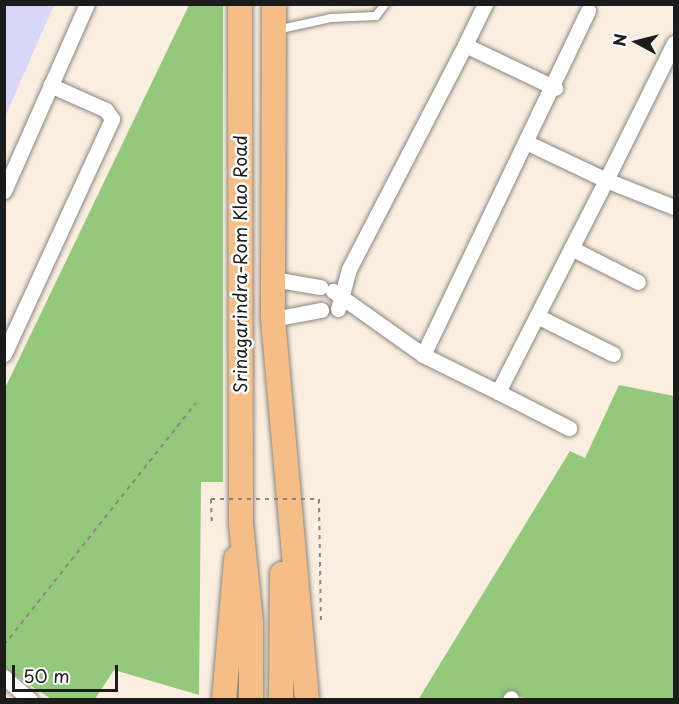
<!DOCTYPE html>
<html>
<head>
<meta charset="utf-8">
<style>
	body { margin:0 }
	#map { position:relative; width:679px; height:704px; overflow:hidden; background:#faeee1; font-family:"Playpen Sans",sans-serif }
	div>[style] { position:absolute }
	.built>* { inset:0; background:#d9d7f8 }
	.green>* { inset:0; background:#94c97b }
	.path>* { height:2px; margin-top:-1px; transform-origin:0; background:repeating-linear-gradient(90deg,#8b857e 0 4.5px,transparent 0 9px) }
	.roads { filter:drop-shadow(0 0 2px #8b857e) drop-shadow(0 0 2px #8b857e) }
	.lane>* { height:8px; margin:-4px; padding:0 4px; transform-origin:4px; border-radius:4px; background:#fff }
	.street>* { height:15px; margin:-7.5px; padding:0 7.5px; transform-origin:7.5px; border-radius:7.5px; background:#fff }
	.primary>* { height:24px; margin:-12px; padding:0 12px; transform-origin:12px; border-radius:12px; background:#f6be87 }
	.path-bridge>* { height:2px; margin-top:-1px; transform-origin:0; background:repeating-linear-gradient(90deg,#8b857e 0 4.5px,transparent 0 9px) }
	span { translate:-50% -50%; white-space:nowrap; text-align:center; line-height:1.15; -webkit-text-stroke:5px #fff; paint-order:stroke }
	.street-label { font-size:18px; color:#1c1c1c }
	.frame { position:absolute; inset:0; border:6px solid #1c1c1c; pointer-events:none }
	.north { position:absolute; left:607px; top:12px; width:60px; height:60px; -webkit-text-stroke:4px #fff; paint-order:stroke; rotate:277deg; font-size:16px; font-weight:700; line-height:24px; text-align:center; color:#1c1c1c }
	.north::after { content:''; display:block; margin:auto; width:21px; height:27px; background:#1c1c1c; clip-path:polygon(50% 0,100% 100%,50% 72%,0 100%) }
	.scale { position:absolute; left:12px; top:665px; width:106px; height:27px; box-sizing:border-box; border:3px solid #1c1c1c; border-top:0; padding-left:8px; font-size:18px; line-height:21px; white-space:nowrap; color:#1c1c1c; -webkit-text-stroke:4px #fff; paint-order:stroke }
</style>
</head>
<body>
<div id="map">
	<div class="built">
		<div style="clip-path:polygon(5px 4px,54px 5px,5px 117px,4px 5px)"></div>
	</div>
	<div class="green">
		<div style="clip-path:polygon(189px 5px,223px 5px,223px 482px,201px 482px,199px 695px,114px 670px,95px 699px,51px 699px,5px 668px,5px 388px)"></div>
		<div style="clip-path:polygon(619px 385px,674px 396px,674px 699px,526px 699px,517px 695px,503px 699px,418px 700px,570px 451px,585px 458px)"></div>
	</div>
	<div class="path">
		<div style="left:211px;top:499px;width:24px;rotate:88deg"></div>
		<div style="left:319px;top:499px;width:126px;rotate:89.1deg"></div>
		<div style="left:4px;top:645px;width:309px;rotate:-51.6deg"></div>
	</div>
	<div class="roads">
		<div class="lane">
			<div style="left:276px;top:30px;width:56px;rotate:-12.3deg"></div>
			<div style="left:331px;top:18px;width:45px;rotate:-2.5deg"></div>
			<div style="left:376px;top:16px;width:15px;rotate:-53deg"></div>
		</div>
		<div class="street">
			<div style="left:674px;top:43px;width:153px;rotate:116.4deg"></div>
			<div style="left:606px;top:180px;width:73px;rotate:21.7deg"></div>
			<div style="left:465px;top:45px;width:46px;rotate:-64deg"></div>
			<div style="left:528px;top:143px;width:86px;rotate:25.4deg"></div>
			<div style="left:606px;top:180px;width:238px;rotate:117deg"></div>
			<div style="left:498px;top:392px;width:80px;rotate:26.9deg"></div>
			<div style="left:4px;top:191px;width:205px;rotate:-66.1deg"></div>
			<div style="left:571px;top:248px;width:75px;rotate:26.9deg"></div>
			<div style="left:273px;top:279px;width:48px;rotate:9.7deg"></div>
			<div style="left:333px;top:291px;width:110px;rotate:35.4deg"></div>
			<div style="left:423px;top:355px;width:382px;rotate:-64.4deg"></div>
			<div style="left:338px;top:309px;width:41px;rotate:-74.6deg"></div>
			<div style="left:349px;top:269px;width:252px;rotate:-62.6deg"></div>
			<div style="left:465px;top:45px;width:100px;rotate:25.5deg"></div>
			<div style="left:537px;top:316px;width:85px;rotate:26.6deg"></div>
			<div style="left:273px;top:319px;width:49px;rotate:-10.6deg"></div>
			<div style="left:4px;top:354px;width:259px;rotate:-65.3deg"></div>
			<div style="left:112px;top:119px;width:11px;rotate:-124deg"></div>
			<div style="left:106px;top:110px;width:61px;rotate:-155.9deg"></div>
			<div style="left:423px;top:355px;width:84px;rotate:26.3deg"></div>
			<div style="left:4px;top:677px;width:35px;rotate:41deg"></div>
			<div style="left:510px;top:700px;width:2px;rotate:-63deg"></div>
		</div>
		<div class="primary">
			<div style="left:240px;top:4px;width:520px;rotate:89.89deg"></div>
			<div style="left:241px;top:524px;width:99px;rotate:84.2deg"></div>
			<div style="left:251px;top:622px;width:78px;rotate:90deg"></div>
			<div style="left:274px;top:4px;width:315px;rotate:90.2deg"></div>
			<div style="left:273px;top:319px;width:383px;rotate:84.9deg"></div>
			<div style="left:224px;top:700px;width:142px;rotate:-85.1deg"></div>
			<div style="left:281px;top:700px;width:126px;rotate:-89.5deg"></div>
		</div>
	</div>
	<div class="path-bridge">
		<div style="left:211px;top:499px;width:108px"></div>
	</div>
	<div class="street-label">
		<span style="left:240px;top:264px;rotate:-90deg">Srinagarindra-Rom Klao Road</span>
	</div>
	<div class="frame"></div>
	<div class="north">N</div>
	<div class="scale">50 m</div>
</div>
</body>
</html>
